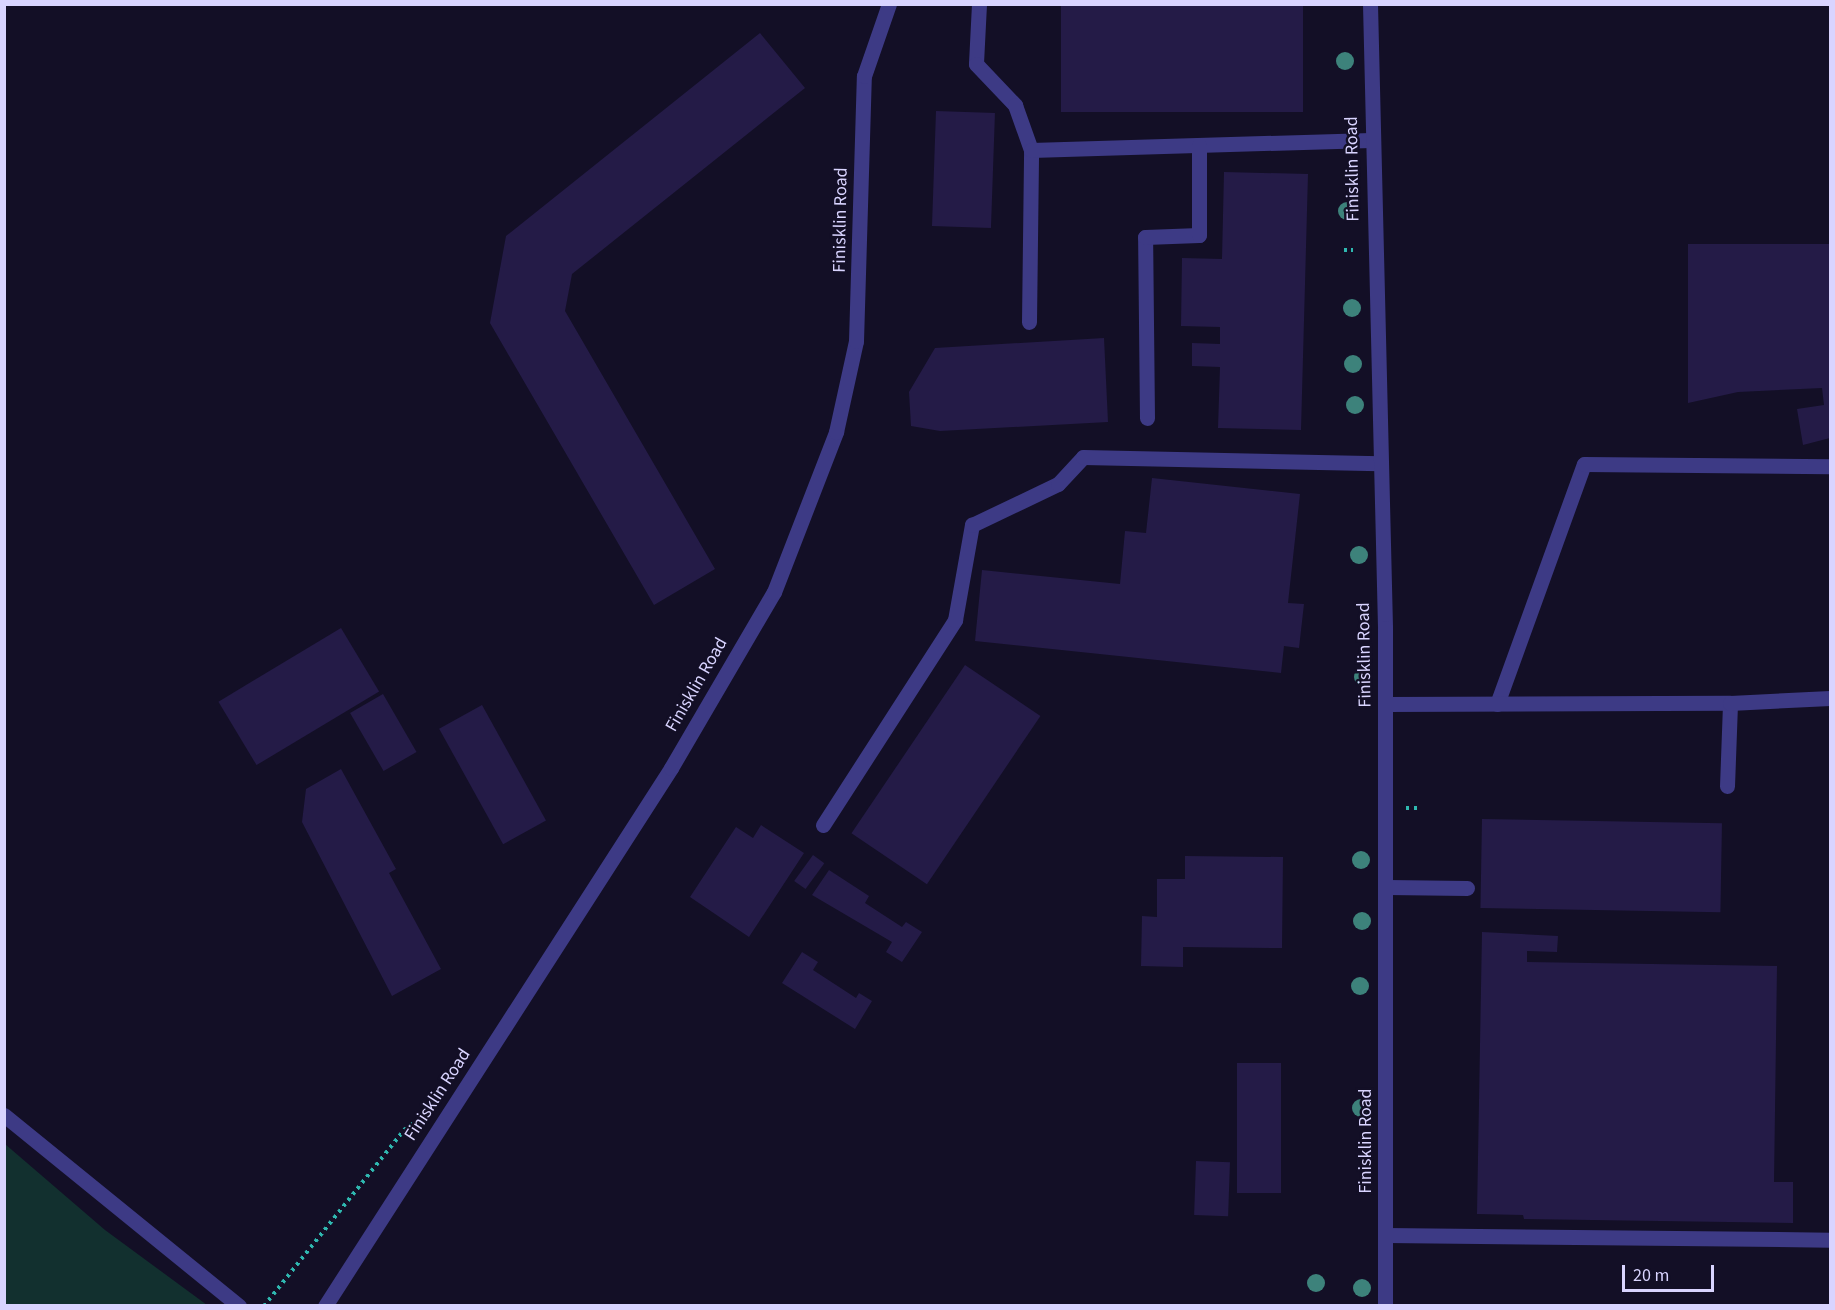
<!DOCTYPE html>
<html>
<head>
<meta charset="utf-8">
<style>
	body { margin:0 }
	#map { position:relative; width:1835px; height:1310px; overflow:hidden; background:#130f26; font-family:"Source Sans 3",sans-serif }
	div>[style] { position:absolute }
	.green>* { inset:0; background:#12302f }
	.building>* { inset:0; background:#241b47; transform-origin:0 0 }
	.path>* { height:4px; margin-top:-2px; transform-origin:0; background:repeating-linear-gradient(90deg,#2fb8b0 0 3px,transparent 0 7.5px) }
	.service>* { height:15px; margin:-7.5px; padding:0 7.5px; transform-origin:7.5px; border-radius:7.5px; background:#3d3a85 }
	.minor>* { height:15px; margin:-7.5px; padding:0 7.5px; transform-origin:7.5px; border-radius:7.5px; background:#3d3a85 }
	.tertiary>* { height:15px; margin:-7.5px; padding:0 7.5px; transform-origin:7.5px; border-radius:7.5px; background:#3d3a85 }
	.trees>* { width:18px; height:18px; margin:-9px; border-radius:50%; background:#3d827b }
	span { translate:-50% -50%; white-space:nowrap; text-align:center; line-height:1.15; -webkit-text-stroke:5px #130f26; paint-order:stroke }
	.street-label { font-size:18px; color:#d9d4ff }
	.frame { position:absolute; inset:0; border:6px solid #d9d4ff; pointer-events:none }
	.scale { position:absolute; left:1622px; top:1265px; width:92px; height:27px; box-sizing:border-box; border:3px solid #d9d4ff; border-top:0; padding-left:8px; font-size:18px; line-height:21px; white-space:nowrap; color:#d9d4ff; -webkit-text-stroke:4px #130f26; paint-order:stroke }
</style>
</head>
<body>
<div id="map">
	<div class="green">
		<div style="clip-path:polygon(5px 1144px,105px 1230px,207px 1305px,5px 1305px)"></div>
	</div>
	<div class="building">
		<div style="left:1061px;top:4px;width:242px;height:108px"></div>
		<div style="clip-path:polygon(760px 33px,805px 88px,572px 274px,565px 311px,715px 569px,654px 605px,490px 323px,506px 236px)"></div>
		<div style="left:936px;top:111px;width:59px;height:115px;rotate:2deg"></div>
		<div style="clip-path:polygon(1224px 172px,1308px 174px,1301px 430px,1218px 428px,1220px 367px,1192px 366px,1192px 343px,1220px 344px,1220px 327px,1181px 326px,1182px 258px,1222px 259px)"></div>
		<div style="clip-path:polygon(1688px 244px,1830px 244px,1830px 438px,1803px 445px,1797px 409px,1824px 405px,1822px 388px,1738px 392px,1688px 403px)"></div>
		<div style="clip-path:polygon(1104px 338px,1108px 422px,940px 431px,911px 426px,909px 392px,935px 348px)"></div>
		<div style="clip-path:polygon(1152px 478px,1300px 494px,1288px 603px,1304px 604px,1299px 648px,1284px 646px,1281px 673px,975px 641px,982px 570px,1120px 584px,1125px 531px,1146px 533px)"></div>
		<div style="left:341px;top:628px;width:74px;height:143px;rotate:59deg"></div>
		<div style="left:965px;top:665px;width:91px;height:203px;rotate:34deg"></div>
		<div style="left:383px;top:694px;width:67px;height:38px;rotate:60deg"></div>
		<div style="left:482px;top:705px;width:132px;height:49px;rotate:61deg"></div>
		<div style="clip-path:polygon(341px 769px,396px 869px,389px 873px,441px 969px,392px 996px,302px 822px,306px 789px)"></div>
		<div style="left:1482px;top:819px;width:240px;height:89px;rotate:1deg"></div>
		<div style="clip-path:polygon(761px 825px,804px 853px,749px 937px,690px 897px,736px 827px,753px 838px)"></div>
		<div style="left:813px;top:855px;width:14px;height:32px;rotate:36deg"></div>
		<div style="clip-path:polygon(1185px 856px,1283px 857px,1282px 948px,1183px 947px,1183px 967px,1141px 966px,1142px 916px,1157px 917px,1157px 879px,1185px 879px)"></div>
		<div style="clip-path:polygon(829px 870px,869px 896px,865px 903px,902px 927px,906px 922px,922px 932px,902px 962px,886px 952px,892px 942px,812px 895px)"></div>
		<div style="clip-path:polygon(1482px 932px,1558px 936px,1557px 952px,1527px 951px,1527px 962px,1777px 966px,1774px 1182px,1793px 1182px,1793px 1223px,1524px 1219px,1523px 1215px,1477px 1214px)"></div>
		<div style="clip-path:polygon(802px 952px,818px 962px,813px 970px,856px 998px,859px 993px,872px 1001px,855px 1029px,782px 983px)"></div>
		<div style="left:1281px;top:1063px;width:130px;height:44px;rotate:90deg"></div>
		<div style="left:1196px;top:1161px;width:34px;height:54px;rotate:2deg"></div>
	</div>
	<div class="path">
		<div style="left:1344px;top:250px;width:9px"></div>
		<div style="left:1406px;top:808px;width:12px"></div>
		<div style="left:264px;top:1306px;width:225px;rotate:-51.5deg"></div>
		<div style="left:404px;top:1130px;width:12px;rotate:-35deg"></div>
	</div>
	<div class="service">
		<div style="left:979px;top:4px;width:60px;rotate:92.9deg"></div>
		<div style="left:976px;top:64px;width:57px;rotate:46.4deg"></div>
		<div style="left:1015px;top:105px;width:48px;rotate:70.4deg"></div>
		<div style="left:1029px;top:322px;width:172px;rotate:-89.3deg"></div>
		<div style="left:1031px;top:150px;width:340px;rotate:-1.7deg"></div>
		<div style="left:1147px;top:418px;width:181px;rotate:-90.6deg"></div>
		<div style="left:1145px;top:237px;width:54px;rotate:-2.1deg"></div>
		<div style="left:1199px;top:235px;width:90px;rotate:-90deg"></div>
		<div style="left:1497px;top:704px;width:255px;rotate:-70.1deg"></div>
		<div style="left:1584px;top:464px;width:246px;rotate:0.5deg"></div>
		<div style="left:1727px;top:786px;width:83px;rotate:-87.9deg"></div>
		<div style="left:823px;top:825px;width:244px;rotate:-57.2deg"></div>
		<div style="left:955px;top:620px;width:97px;rotate:-79.9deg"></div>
		<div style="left:972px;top:525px;width:95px;rotate:-25.5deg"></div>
		<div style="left:1058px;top:484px;width:37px;rotate:-47deg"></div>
		<div style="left:1083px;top:457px;width:297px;rotate:1.2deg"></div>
		<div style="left:1387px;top:887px;width:80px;rotate:0.7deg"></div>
		<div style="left:1386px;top:1235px;width:444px;rotate:0.6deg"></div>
	</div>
	<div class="minor">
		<div style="left:1386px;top:704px;width:344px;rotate:-0.2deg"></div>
		<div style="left:1730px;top:703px;width:100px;rotate:-2.9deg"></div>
		<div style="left:4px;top:1115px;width:303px;rotate:39.1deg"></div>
	</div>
	<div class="tertiary">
		<div style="left:1370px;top:4px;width:624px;rotate:88.62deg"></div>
		<div style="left:1385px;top:628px;width:678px;rotate:90deg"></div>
		<div style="left:325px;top:1306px;width:640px;rotate:-57.25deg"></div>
		<div style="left:671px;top:768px;width:204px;rotate:-59.7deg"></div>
		<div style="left:774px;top:592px;width:172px;rotate:-68.8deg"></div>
		<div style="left:836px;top:432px;width:93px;rotate:-77.6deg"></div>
		<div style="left:856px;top:341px;width:265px;rotate:-88.3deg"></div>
		<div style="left:864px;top:76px;width:76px;rotate:-70.9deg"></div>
	</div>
	<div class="trees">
		<div style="left:1345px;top:61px"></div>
		<div style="left:1347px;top:211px"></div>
		<div style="left:1352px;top:308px"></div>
		<div style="left:1353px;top:364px"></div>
		<div style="left:1355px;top:405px"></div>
		<div style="left:1359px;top:555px"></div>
		<div style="left:1363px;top:677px"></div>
		<div style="left:1361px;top:860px"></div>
		<div style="left:1362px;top:921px"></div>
		<div style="left:1360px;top:986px"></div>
		<div style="left:1361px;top:1108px"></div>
		<div style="left:1316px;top:1283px"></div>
		<div style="left:1362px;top:1288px"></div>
	</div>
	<div class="street-label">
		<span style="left:1353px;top:169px;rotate:-91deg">Finisklin Road</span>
		<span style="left:841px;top:220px;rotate:-89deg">Finisklin Road</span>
		<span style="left:1365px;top:655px;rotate:-91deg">Finisklin Road</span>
		<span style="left:697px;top:685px;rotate:-60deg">Finisklin Road</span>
		<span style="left:438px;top:1095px;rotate:-57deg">Finisklin Road</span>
		<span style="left:1366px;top:1141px;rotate:-90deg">Finisklin Road</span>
	</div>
	<div class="frame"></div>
	<div class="scale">20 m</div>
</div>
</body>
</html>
